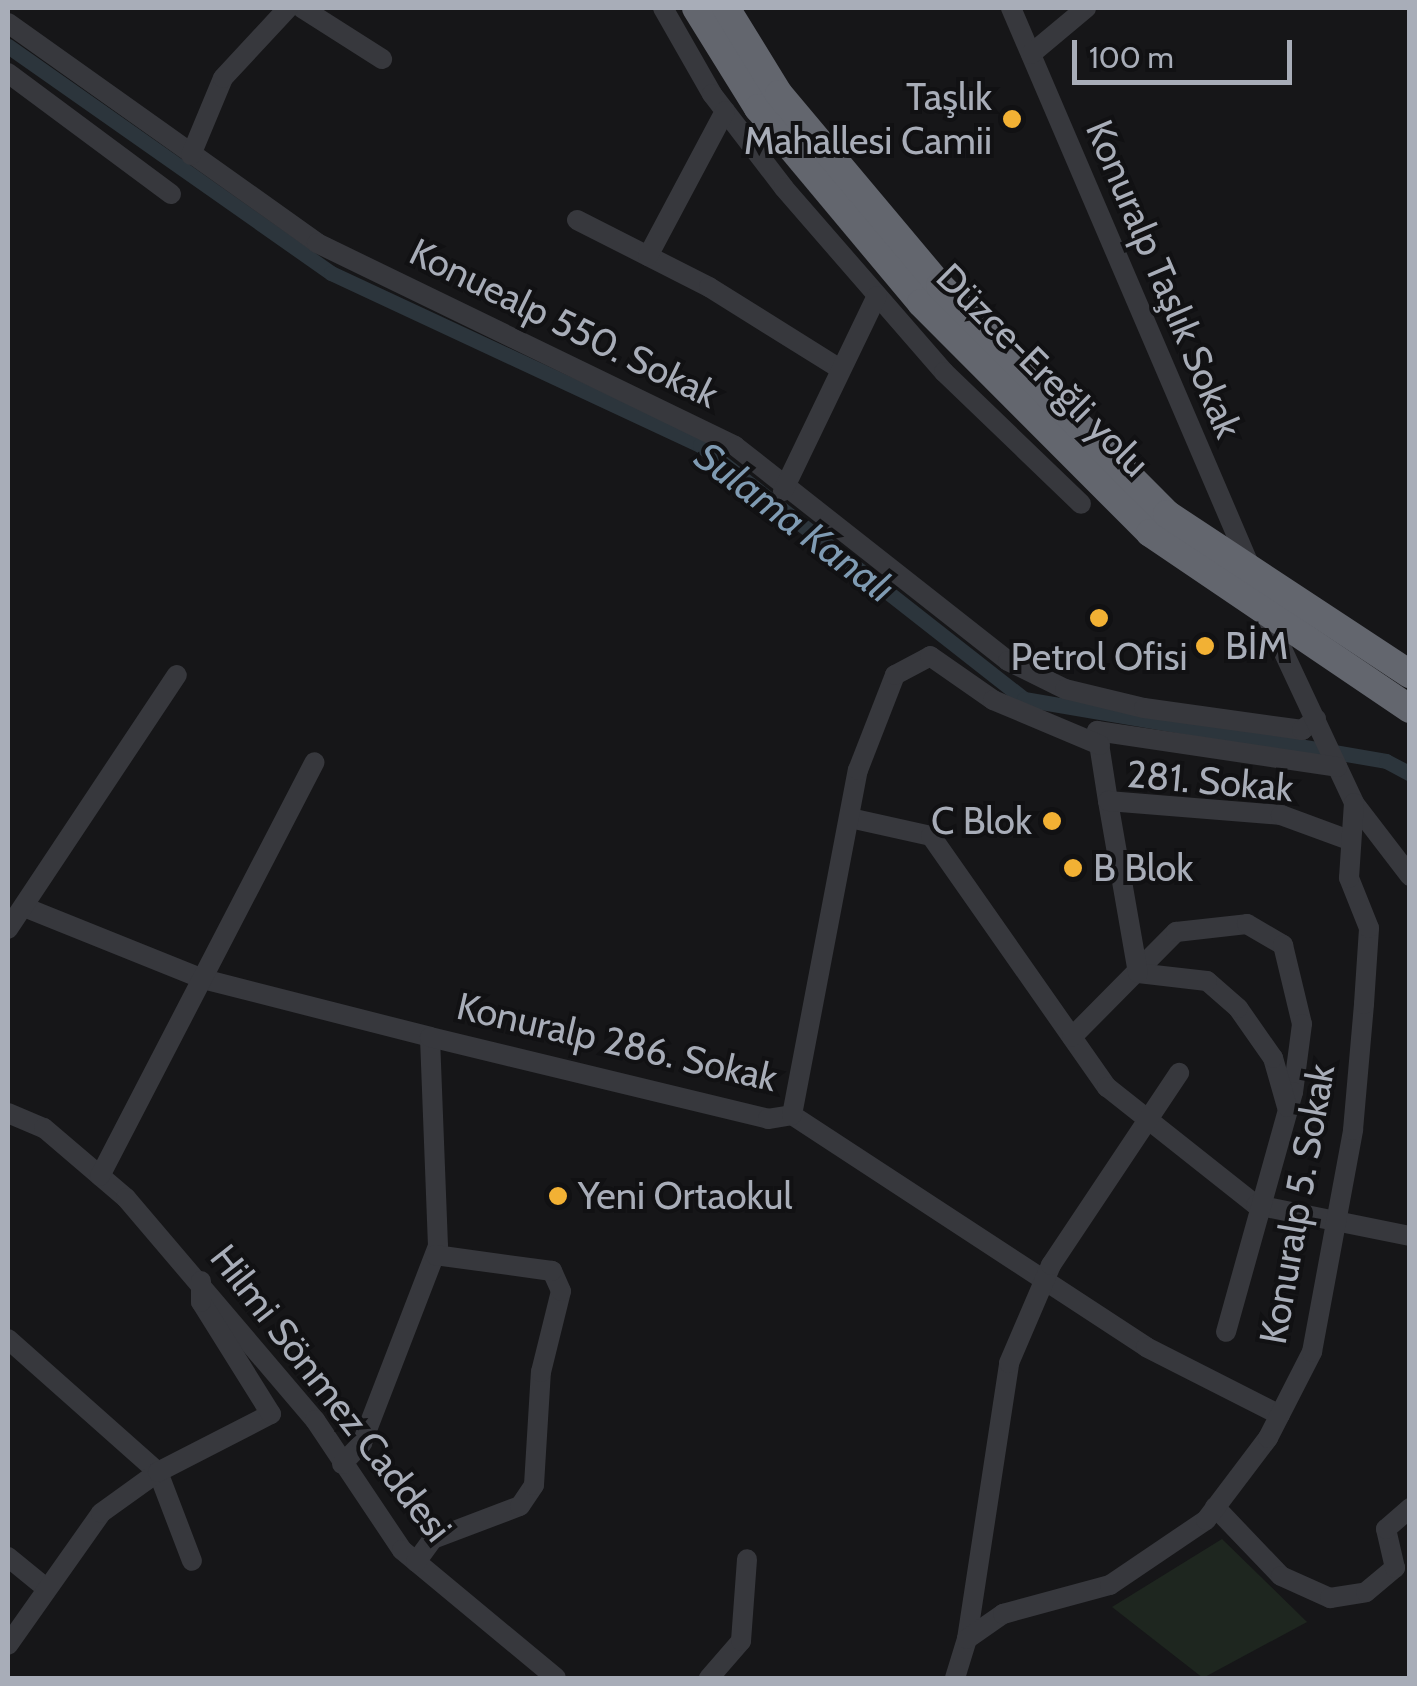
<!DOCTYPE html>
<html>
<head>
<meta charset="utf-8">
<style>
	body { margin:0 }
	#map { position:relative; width:1417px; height:1686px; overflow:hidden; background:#161618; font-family:Cabin,sans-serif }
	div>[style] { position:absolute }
	.green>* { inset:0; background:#1e261f }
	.canal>* { height:15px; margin:-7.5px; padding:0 7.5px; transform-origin:7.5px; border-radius:7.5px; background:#2c353c }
	.minor>* { height:20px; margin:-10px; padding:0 10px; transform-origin:10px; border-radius:10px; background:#37383d }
	.highway>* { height:28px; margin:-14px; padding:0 14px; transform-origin:14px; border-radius:14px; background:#63666e }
	.dots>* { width:28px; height:28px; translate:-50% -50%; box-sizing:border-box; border:5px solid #111113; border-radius:50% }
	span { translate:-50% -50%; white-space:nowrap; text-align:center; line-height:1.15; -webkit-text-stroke:8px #111113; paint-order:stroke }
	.poi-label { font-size:38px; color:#a8adb8 }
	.right { translate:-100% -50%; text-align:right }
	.left { translate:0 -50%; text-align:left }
	.street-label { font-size:38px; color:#a8adb8 }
	.water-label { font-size:40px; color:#7f9bb3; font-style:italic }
	.frame { position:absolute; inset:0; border:10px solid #a8adb8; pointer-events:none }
	.scale { position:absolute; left:1072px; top:40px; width:220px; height:45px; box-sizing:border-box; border:5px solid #a8adb8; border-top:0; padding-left:12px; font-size:30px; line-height:35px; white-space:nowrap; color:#a8adb8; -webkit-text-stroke:8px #111113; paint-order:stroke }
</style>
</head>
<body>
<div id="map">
	<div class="green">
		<div style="clip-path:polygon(1222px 1539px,1307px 1622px,1203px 1678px,1112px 1607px)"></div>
	</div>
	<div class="canal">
		<div style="left:8px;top:46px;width:395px;rotate:35.1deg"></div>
		<div style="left:331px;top:273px;width:407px;rotate:25deg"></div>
		<div style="left:700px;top:445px;width:412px;rotate:38.1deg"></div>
		<div style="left:1024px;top:699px;width:367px;rotate:9.7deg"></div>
		<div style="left:1386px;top:761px;width:27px;rotate:28deg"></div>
	</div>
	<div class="minor">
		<div style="left:302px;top:8px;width:95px;rotate:32.5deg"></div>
		<div style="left:663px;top:8px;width:99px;rotate:60.3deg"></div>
		<div style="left:712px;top:94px;width:118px;rotate:52.5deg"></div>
		<div style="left:784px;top:188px;width:244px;rotate:49deg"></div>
		<div style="left:944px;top:372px;width:190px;rotate:43.9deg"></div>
		<div style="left:1011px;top:8px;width:612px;rotate:66.83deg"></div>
		<div style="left:8px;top:23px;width:379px;rotate:35.4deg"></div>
		<div style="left:317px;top:243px;width:465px;rotate:25.9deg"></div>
		<div style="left:735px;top:446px;width:347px;rotate:38.2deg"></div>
		<div style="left:1008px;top:661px;width:64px;rotate:26.2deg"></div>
		<div style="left:1065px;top:689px;width:81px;rotate:13.5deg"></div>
		<div style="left:1144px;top:708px;width:160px;rotate:7.9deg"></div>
		<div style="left:1302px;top:730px;width:18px;rotate:-38deg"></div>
		<div style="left:1031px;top:54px;width:72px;rotate:-39.9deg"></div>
		<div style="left:8px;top:73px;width:203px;rotate:36.6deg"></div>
		<div style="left:191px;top:155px;width:83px;rotate:-67.4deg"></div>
		<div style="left:223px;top:78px;width:96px;rotate:-47.1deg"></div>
		<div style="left:577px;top:220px;width:148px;rotate:26.9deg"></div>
		<div style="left:709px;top:287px;width:155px;rotate:32deg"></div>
		<div style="left:648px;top:256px;width:164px;rotate:-62deg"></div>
		<div style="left:783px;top:491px;width:216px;rotate:-64.3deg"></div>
		<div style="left:1268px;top:619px;width:203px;rotate:64.9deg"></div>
		<div style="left:1354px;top:803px;width:92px;rotate:52.5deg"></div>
		<div style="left:1108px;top:801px;width:71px;rotate:-98.9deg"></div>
		<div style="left:1097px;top:731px;width:243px;rotate:8.5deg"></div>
		<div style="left:850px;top:818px;width:83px;rotate:12.5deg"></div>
		<div style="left:931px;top:836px;width:307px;rotate:55deg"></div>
		<div style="left:1107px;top:1087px;width:190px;rotate:38.4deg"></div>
		<div style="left:1256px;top:1205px;width:157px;rotate:11.4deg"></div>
		<div style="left:24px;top:907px;width:193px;rotate:21.9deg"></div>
		<div style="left:203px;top:979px;width:234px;rotate:14.3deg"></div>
		<div style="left:8px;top:929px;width:305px;rotate:-56.4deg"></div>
		<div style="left:1072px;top:1037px;width:148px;rotate:-45.3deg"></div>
		<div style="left:1176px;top:932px;width:71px;rotate:-6.4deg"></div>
		<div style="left:1247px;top:924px;width:42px;rotate:30.3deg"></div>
		<div style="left:1283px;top:945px;width:81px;rotate:76.5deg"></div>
		<div style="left:1302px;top:1024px;width:69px;rotate:97.5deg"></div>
		<div style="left:1293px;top:1092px;width:249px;rotate:105.6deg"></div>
		<div style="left:1287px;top:1107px;width:51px;rotate:-105.9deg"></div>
		<div style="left:1273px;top:1058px;width:61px;rotate:-125deg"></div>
		<div style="left:1238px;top:1008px;width:41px;rotate:-138.9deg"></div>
		<div style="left:1207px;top:981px;width:69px;rotate:-173.4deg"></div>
		<div style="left:1138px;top:973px;width:175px;rotate:-99.9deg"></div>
		<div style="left:1108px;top:801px;width:174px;rotate:4.6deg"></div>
		<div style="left:1281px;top:815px;width:72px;rotate:20.2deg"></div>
		<div style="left:8px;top:1113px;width:39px;rotate:23deg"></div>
		<div style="left:44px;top:1128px;width:108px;rotate:40.5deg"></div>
		<div style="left:126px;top:1198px;width:292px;rotate:49.6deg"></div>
		<div style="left:315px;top:1420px;width:156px;rotate:56.2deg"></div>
		<div style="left:402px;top:1550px;width:200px;rotate:39.7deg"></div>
		<div style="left:792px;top:1115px;width:423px;rotate:33.2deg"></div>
		<div style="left:1146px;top:1347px;width:150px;rotate:26.9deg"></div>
		<div style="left:100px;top:1176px;width:466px;rotate:-62.6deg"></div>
		<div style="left:8px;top:1339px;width:200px;rotate:41.6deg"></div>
		<div style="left:158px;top:1472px;width:95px;rotate:69.1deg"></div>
		<div style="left:342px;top:1464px;width:29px;rotate:-46deg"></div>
		<div style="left:362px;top:1443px;width:211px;rotate:-68.9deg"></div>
		<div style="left:438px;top:1246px;width:209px;rotate:-92.2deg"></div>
		<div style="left:430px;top:1037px;width:348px;rotate:13.6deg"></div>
		<div style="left:768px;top:1119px;width:24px;rotate:-9deg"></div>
		<div style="left:792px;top:1115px;width:351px;rotate:-79.2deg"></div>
		<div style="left:858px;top:770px;width:102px;rotate:-68.7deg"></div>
		<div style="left:895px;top:675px;width:40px;rotate:-28deg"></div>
		<div style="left:930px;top:656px;width:77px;rotate:34.9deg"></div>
		<div style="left:993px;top:700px;width:116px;rotate:22.8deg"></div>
		<div style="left:1215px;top:1507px;width:95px;rotate:46.3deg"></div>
		<div style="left:1281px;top:1576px;width:54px;rotate:24.2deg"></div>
		<div style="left:1330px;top:1598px;width:36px;rotate:-9deg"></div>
		<div style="left:1366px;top:1592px;width:38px;rotate:-40deg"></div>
		<div style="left:1395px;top:1568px;width:40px;rotate:-103deg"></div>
		<div style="left:1386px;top:1529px;width:32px;rotate:-41deg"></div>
		<div style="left:8px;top:1557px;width:49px;rotate:39.2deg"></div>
		<div style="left:416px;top:1562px;width:29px;rotate:-54deg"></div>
		<div style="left:433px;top:1539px;width:93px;rotate:-20.8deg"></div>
		<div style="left:520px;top:1506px;width:25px;rotate:-56deg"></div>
		<div style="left:534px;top:1485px;width:113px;rotate:-86.5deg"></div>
		<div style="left:541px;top:1372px;width:83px;rotate:-76.1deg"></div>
		<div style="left:561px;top:1291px;width:22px;rotate:-114deg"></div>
		<div style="left:552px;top:1271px;width:118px;rotate:-172.2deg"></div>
		<div style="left:967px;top:1639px;width:279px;rotate:-81.3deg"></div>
		<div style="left:1009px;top:1363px;width:107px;rotate:-66.8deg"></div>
		<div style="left:1051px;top:1265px;width:231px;rotate:-56.3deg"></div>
		<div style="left:8px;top:1645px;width:161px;rotate:-54.8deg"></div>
		<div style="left:101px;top:1513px;width:70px;rotate:-35.7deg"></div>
		<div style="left:158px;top:1472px;width:127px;rotate:-27.2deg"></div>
		<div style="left:271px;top:1414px;width:132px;rotate:-122deg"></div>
		<div style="left:201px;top:1302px;width:21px;rotate:-90deg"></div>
		<div style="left:709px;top:1678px;width:49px;rotate:-49.1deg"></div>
		<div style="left:741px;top:1641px;width:82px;rotate:-85.8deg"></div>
		<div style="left:955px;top:1678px;width:41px;rotate:-72.9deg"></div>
		<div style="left:967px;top:1639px;width:44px;rotate:-34.8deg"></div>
		<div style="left:1003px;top:1614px;width:111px;rotate:-15.2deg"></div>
		<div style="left:1110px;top:1585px;width:116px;rotate:-34.1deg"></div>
		<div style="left:1206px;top:1520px;width:103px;rotate:-52.9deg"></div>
		<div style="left:1268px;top:1438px;width:97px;rotate:-62.9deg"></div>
		<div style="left:1312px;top:1352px;width:226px;rotate:-79.5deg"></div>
		<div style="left:1353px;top:1130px;width:126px;rotate:-85deg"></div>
		<div style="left:1364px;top:1004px;width:76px;rotate:-86.2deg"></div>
		<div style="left:1369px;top:928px;width:54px;rotate:-111.8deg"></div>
		<div style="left:1349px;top:878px;width:75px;rotate:-86.2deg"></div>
	</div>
	<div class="highway">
		<div style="left:696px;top:8px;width:118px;rotate:58.2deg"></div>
		<div style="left:758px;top:108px;width:254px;rotate:50.1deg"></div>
		<div style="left:921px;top:303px;width:325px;rotate:45.1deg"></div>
		<div style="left:1150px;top:533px;width:314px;rotate:34.1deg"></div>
		<div style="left:726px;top:8px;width:101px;rotate:58.4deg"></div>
		<div style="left:779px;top:94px;width:251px;rotate:50deg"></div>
		<div style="left:940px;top:286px;width:322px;rotate:45.1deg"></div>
		<div style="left:1167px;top:514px;width:291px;rotate:33.4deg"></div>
	</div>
	<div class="dots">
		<div style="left:1012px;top:119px;background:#f2b134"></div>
		<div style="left:1099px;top:618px;background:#f2b134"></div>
		<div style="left:1205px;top:646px;background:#f2b134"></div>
		<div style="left:1052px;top:821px;background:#f2b134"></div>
		<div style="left:1073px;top:868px;background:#f2b134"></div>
		<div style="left:558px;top:1196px;background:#f2b134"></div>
	</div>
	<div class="poi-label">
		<span class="right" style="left:992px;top:119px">Taşlık<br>Mahallesi Camii</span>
		<span class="left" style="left:1225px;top:646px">BİM</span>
		<span style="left:1099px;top:657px">Petrol Ofisi</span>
		<span class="right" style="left:1032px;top:821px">C Blok</span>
		<span class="left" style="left:1093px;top:868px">B Blok</span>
		<span class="left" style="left:578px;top:1196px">Yeni Ortaokul</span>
	</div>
	<div class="street-label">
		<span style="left:1164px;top:279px;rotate:67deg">Konuralp Taşlık Sokak</span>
		<span style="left:564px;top:323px;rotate:26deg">Konuealp 550. Sokak</span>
		<span style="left:1043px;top:370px;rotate:45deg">Düzce-Ereğli yolu</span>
		<span style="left:1210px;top:781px;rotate:5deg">281. Sokak</span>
		<span style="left:617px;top:1042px;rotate:13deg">Konuralp 286. Sokak</span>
		<span style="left:1297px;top:1204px;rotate:-80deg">Konuralp 5. Sokak</span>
		<span style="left:331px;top:1393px;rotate:52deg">Hilmi Sönmez Caddesi</span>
	</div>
	<div class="water-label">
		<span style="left:795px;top:522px;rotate:37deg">Sulama Kanalı</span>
	</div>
	<div class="frame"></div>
	<div class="scale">100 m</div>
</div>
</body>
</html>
